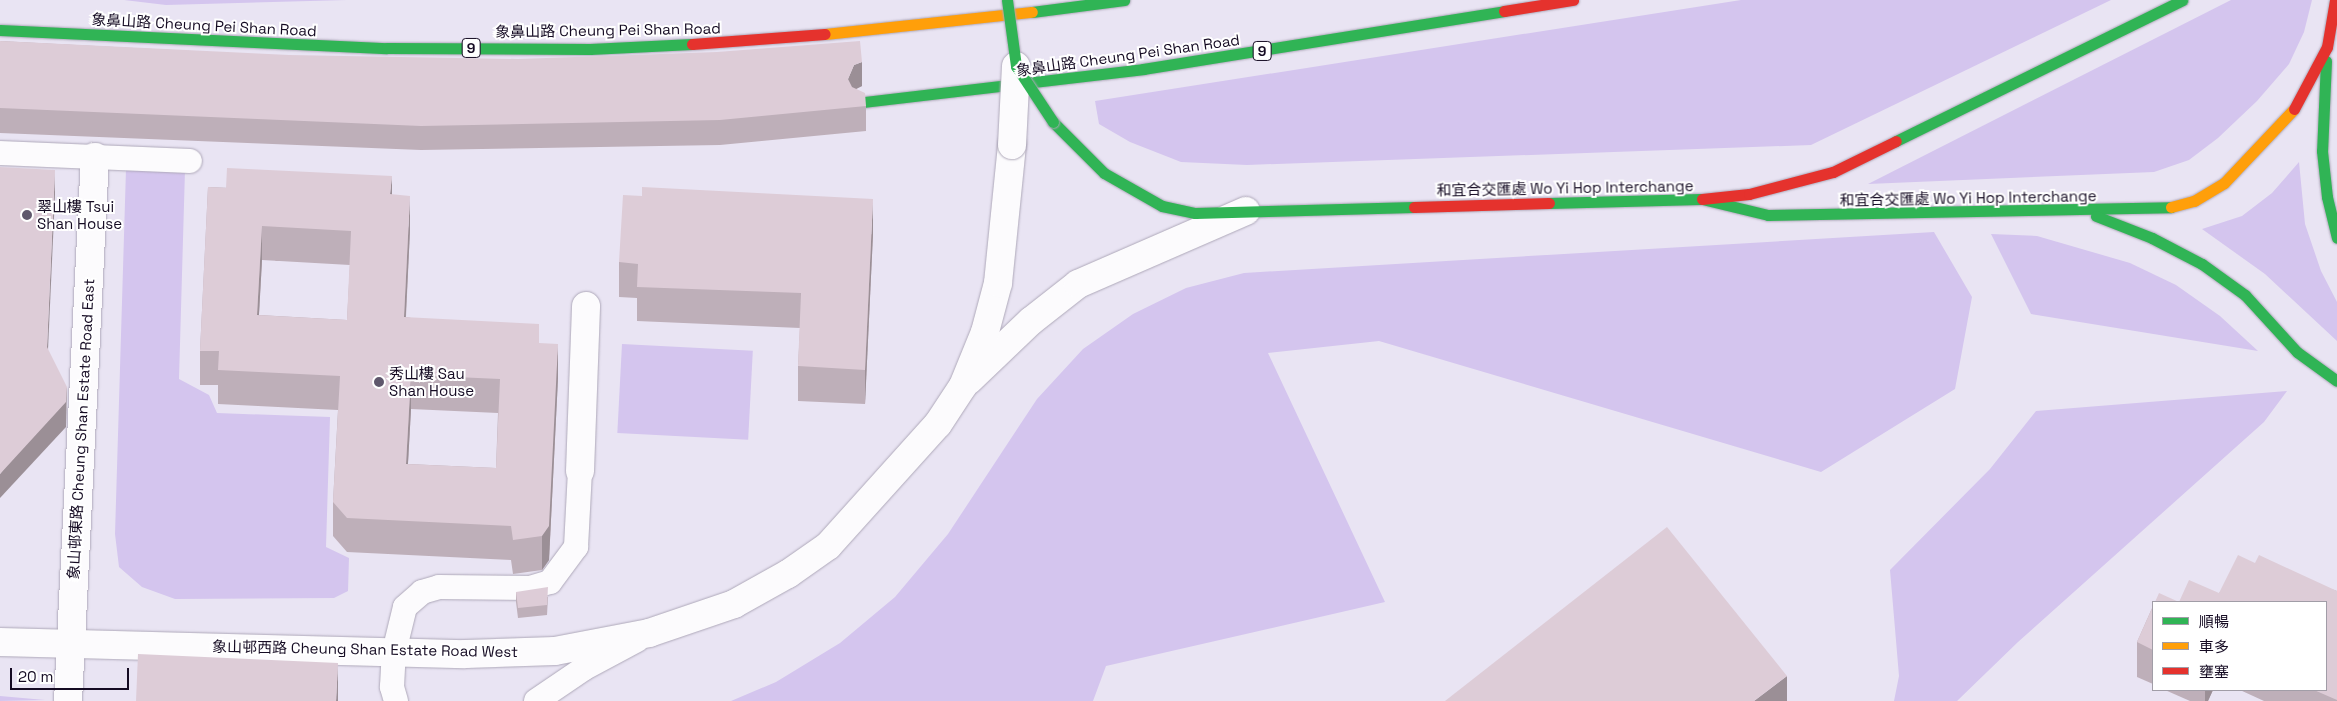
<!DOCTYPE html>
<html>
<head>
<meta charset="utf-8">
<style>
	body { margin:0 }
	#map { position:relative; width:2337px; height:701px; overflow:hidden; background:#e9e4f3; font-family:"Space Grotesk","Noto Sans TC",sans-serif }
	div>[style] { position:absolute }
	.green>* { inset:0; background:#d4c5ee; transform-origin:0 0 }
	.roads { filter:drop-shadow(0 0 1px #aea8b9) drop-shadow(0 0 1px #aea8b9) }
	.lane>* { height:24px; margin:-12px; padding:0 12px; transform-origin:12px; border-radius:12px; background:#fcfbfd }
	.street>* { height:28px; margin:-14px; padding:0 14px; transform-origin:14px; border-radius:14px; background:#fcfbfd }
	.fast>* { height:11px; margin:-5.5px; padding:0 5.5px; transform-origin:5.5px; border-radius:5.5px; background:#30b455 }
	.slow>* { height:11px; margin:-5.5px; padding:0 5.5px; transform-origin:5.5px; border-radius:5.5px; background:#ff9f0a }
	.jam>* { height:11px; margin:-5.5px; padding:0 5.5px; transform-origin:5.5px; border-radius:5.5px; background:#e5322d }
	.bridges { filter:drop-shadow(0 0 1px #aea8b9) drop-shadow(0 0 1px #aea8b9) }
	.street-bridge>* { height:28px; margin:-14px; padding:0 14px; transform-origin:14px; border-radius:14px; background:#fcfbfd }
	.fast-bridge>* { height:11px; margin:-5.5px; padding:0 5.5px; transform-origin:5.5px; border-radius:5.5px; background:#30b455 }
	.wall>* { inset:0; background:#beafb9 }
	.shaded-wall>* { inset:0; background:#9b8f96 }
	.building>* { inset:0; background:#ddccd7 }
	.dots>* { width:14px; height:14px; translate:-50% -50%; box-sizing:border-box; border:2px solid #fff; border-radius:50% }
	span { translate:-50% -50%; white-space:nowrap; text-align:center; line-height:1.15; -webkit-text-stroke:4px #fff; paint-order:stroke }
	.shield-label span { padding:1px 4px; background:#fff; border:1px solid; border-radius:4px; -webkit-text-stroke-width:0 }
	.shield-label { font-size:14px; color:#150b23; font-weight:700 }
	.street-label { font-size:15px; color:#150b23 }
	.poi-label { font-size:15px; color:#150b23 }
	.left { translate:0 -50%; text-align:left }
	.legend { position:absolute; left:2152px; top:601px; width:175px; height:90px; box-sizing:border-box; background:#fff; border:1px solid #a19da7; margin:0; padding:6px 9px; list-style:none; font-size:15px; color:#150b23 }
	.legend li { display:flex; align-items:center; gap:10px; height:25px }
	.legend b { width:25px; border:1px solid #a19da7 }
	.scale { position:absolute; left:10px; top:668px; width:119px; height:22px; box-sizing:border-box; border:2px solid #150b23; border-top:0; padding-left:6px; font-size:15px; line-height:18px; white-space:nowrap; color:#150b23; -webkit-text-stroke:4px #fff; paint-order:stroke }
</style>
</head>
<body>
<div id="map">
	<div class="green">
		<div style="clip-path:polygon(124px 0,347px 0,166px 5px)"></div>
		<div style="clip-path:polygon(1741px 0,2111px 0,1811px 145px,1247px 165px,1181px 162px,1130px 142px,1099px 124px,1095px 101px)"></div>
		<div style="clip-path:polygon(2231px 0,2312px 0,2304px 32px,2289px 64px,2257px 101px,2218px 138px,2189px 160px,2154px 172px,1868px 184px)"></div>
		<div style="clip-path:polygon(2299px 162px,2305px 224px,2321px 271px,2337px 302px,2337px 341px,2265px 274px,2202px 229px,2242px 216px,2272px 193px)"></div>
		<div style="clip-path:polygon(126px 169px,185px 170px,179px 379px,209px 395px,217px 413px,330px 417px,326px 547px,349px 558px,348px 591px,334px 598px,175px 599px,142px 587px,119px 567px,115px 534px)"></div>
		<div style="clip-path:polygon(1934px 232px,1972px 297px,1955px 389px,1821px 472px,1379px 341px,1268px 353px,1385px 602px,1106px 666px,1093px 701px,731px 701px,776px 682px,840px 643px,895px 597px,948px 534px,1037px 399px,1083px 349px,1133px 314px,1186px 288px,1244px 273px)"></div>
		<div style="clip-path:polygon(1991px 234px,2037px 236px,2130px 263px,2176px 285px,2220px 316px,2258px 351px,2031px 314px)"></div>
		<div style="left:622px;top:344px;width:131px;height:89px;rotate:3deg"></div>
		<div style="clip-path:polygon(2287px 391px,2264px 422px,2018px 642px,1957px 701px,1894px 701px,1899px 676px,1890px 570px,1990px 469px,2036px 411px)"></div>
		<div style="clip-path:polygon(0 696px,45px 700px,0 701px)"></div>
	</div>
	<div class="roads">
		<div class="lane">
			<div style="left:0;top:153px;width:190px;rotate:2.4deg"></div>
			<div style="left:396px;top:701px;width:15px;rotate:-106deg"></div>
			<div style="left:392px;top:687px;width:35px;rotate:-87deg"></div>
			<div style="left:394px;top:652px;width:46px;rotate:-76.3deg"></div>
			<div style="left:405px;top:607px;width:23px;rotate:-41deg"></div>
			<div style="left:422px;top:592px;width:18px;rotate:-16deg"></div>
			<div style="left:439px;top:587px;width:91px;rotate:0.6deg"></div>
			<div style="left:530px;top:588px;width:21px;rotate:-17deg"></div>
			<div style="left:550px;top:582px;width:44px;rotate:-53.4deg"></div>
			<div style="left:576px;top:547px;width:76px;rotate:-87deg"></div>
			<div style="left:536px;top:701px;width:57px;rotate:-34.2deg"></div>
			<div style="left:583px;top:669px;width:61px;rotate:-28.2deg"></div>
		</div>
		<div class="street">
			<div style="left:969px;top:380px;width:86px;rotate:-43.6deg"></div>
			<div style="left:1031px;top:321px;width:60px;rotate:-38.2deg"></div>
			<div style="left:1078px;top:284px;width:183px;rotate:-23.5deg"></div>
			<div style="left:580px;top:471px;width:165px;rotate:-87.9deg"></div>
			<div style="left:0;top:642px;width:465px;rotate:1.5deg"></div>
			<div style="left:465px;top:654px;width:90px;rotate:-1.9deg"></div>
			<div style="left:555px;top:651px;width:96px;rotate:-10.8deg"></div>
			<div style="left:649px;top:633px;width:90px;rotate:-18.8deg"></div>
			<div style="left:734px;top:604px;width:62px;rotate:-29.1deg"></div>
			<div style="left:788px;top:574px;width:49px;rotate:-35deg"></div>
			<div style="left:828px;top:546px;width:164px;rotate:-48deg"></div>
			<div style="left:938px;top:424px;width:45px;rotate:-56.7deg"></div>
			<div style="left:963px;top:386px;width:58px;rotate:-67.8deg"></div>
			<div style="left:985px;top:332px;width:51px;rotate:-75.1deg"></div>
			<div style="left:998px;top:283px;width:139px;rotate:-84.2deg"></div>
			<div style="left:68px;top:701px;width:545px;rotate:-87.16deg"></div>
		</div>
		<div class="fast">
			<div style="left:1032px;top:12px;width:93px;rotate:-7.4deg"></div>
			<div style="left:0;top:30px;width:387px;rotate:2.7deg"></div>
			<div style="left:387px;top:48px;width:203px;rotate:0.3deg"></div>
			<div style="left:590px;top:49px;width:102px;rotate:-2.8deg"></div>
			<div style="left:2326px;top:61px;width:90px;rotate:92.5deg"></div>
			<div style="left:2322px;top:151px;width:46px;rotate:83.8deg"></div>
			<div style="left:2327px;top:197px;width:42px;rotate:76.3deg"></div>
			<div style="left:864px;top:102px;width:281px;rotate:-6.7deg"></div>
			<div style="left:1143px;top:69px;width:366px;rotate:-9.1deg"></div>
			<div style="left:1053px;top:122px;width:72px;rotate:45deg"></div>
			<div style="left:1104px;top:173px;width:67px;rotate:29.6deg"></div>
			<div style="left:1162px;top:206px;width:34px;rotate:12deg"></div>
			<div style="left:1195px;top:213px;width:219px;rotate:-1.6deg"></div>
			<div style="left:1896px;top:141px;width:319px;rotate:-26.2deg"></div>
			<div style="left:1549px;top:203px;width:153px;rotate:-1.5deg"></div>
			<div style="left:1702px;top:199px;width:68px;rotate:13.6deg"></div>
			<div style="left:1768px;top:215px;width:403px;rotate:-1.1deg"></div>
			<div style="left:2096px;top:216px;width:60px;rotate:21.4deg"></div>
			<div style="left:2152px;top:238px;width:56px;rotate:27.5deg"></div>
			<div style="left:2202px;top:264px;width:53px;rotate:35.8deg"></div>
			<div style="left:2245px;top:295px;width:77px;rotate:47.6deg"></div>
			<div style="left:2297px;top:352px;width:49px;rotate:35.9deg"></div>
		</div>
		<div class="slow">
			<div style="left:825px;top:34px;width:208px;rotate:-6.1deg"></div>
			<div style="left:2171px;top:207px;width:24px;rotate:-15deg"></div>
			<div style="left:2194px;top:201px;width:35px;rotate:-31deg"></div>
			<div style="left:2224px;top:183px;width:102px;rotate:-46.6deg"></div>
		</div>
		<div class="jam">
			<div style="left:1504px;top:11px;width:70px;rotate:-9.1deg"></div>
			<div style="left:692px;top:44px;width:133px;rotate:-4.3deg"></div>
			<div style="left:2294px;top:109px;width:70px;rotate:-62deg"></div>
			<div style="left:2327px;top:47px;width:48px;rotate:-80.3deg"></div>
			<div style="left:1702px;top:199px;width:47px;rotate:-6.1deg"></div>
			<div style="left:1749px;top:194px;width:87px;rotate:-14.7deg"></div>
			<div style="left:1833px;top:172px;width:70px;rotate:-26.2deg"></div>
			<div style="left:1414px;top:207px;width:135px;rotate:-1.7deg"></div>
		</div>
	</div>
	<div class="bridges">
		<div class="street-bridge">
			<div style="left:1012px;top:145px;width:79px;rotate:-87.1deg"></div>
		</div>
		<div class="fast-bridge">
			<div style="left:1007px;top:0;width:67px;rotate:82.2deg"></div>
			<div style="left:1016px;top:66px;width:67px;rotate:56.5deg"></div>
		</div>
	</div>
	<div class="wall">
		<div style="clip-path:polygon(0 41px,862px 86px,856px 89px,866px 106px,866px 131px,720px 145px,421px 150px,0 133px)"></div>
		<div style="clip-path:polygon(evenodd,208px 187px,392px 195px,410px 230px,406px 317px,539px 343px,558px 378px,549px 560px,542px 570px,513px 574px,511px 560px,347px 552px,333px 536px,333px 502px,338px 410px,218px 404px,218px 385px,200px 385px,200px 351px,208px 187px,262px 260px,350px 265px,347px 320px,259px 315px,262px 260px,208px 187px,411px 409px,498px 413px,496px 468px,408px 464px,411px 409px)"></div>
		<div style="clip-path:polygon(873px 234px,865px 404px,798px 401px,798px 366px,800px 328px,637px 321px,637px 298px,619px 297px,619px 262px)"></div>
		<div style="clip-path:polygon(2255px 563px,2337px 591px,2337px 701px,2264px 701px,2240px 690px,2326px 690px,2179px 602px,2219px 593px)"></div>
		<div style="clip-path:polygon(516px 592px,548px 597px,547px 615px,518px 618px,516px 602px)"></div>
		<div style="clip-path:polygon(2153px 606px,2153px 684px,2137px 677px,2137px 642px)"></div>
		<div style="clip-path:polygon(2165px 690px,2213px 690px,2208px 701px,2190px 701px)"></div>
	</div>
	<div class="shaded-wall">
		<div style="clip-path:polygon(862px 62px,862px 86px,854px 90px,848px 103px,848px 79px,854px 65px)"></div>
		<div style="clip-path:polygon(55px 170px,55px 195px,47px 372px,47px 347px)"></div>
		<div style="clip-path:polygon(392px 176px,392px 210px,390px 194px)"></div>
		<div style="clip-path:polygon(410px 196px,410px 230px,404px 351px,404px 317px)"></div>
		<div style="clip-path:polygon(873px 199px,873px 234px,865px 404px,865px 370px)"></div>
		<div style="clip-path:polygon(262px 226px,262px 260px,257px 349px,257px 315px)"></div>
		<div style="clip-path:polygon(558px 344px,558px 378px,549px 560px,542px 570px,542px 536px)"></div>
		<div style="clip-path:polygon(411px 375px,411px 409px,406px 498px,406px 464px)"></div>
		<div style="clip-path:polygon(67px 387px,66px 427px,0 498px,0 474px)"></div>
		<div style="clip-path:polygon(338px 663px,338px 701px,336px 701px)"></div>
		<div style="clip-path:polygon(1787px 676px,1787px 701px,1754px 701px)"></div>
		<div style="clip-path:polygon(2205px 690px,2213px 690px,2208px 701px,2205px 701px)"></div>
	</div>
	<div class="building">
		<div style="clip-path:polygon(0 41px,289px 55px,518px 59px,717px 52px,860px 41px,862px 62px,854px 65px,848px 79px,852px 87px,865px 93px,866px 106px,720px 120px,421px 126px,0 108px)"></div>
		<div style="clip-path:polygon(0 167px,55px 170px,47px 347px,67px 387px,66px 402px,0 474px)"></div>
		<div style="clip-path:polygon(evenodd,227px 168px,392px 176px,390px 194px,410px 196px,404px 317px,539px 324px,539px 343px,558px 344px,549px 526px,542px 536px,513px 540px,511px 526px,347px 518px,333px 502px,340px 376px,218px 370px,219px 351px,200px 351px,208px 187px,226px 188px,227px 168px,262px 226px,351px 231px,347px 320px,257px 315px,262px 226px,227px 168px,411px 375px,500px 379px,496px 468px,406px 464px,411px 375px)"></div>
		<div style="clip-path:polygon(642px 187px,873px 199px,865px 370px,798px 366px,801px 293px,637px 287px,638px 264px,619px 262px,623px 195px,642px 196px)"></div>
		<div style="clip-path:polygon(1667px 527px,1787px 676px,1754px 701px,1445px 701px)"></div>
		<div style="clip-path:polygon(2238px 555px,2255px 563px,2259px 555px,2337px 591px,2337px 700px,2314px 690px,2326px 690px,2326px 602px,2155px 602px,2159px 593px,2179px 602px,2189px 580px,2219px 593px)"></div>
		<div style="clip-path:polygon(548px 587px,547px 605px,518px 608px,516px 592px)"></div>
		<div style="clip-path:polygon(2153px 606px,2153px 650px,2137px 642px)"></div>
		<div style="clip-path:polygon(138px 654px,338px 663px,336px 701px,136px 701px)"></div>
	</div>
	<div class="dots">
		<div style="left:27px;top:215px;background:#5f576c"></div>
		<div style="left:379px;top:382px;background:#5f576c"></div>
	</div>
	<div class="shield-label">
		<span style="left:471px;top:48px">9</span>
		<span style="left:1262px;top:51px">9</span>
	</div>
	<div class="street-label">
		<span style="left:204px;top:25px;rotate:3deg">象鼻山路 Cheung Pei Shan Road</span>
		<span style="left:608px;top:30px;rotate:-1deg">象鼻山路 Cheung Pei Shan Road</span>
		<span style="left:1128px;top:55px;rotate:-8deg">象鼻山路 Cheung Pei Shan Road</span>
		<span style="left:1565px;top:188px;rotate:-1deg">和宜合交匯處 Wo Yi Hop Interchange</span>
		<span style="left:1968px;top:198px;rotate:-1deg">和宜合交匯處 Wo Yi Hop Interchange</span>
		<span style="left:81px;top:429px;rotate:-87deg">象山邨東路 Cheung Shan Estate Road East</span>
		<span style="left:365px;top:649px;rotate:1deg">象山邨西路 Cheung Shan Estate Road West</span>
	</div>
	<div class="poi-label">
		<span class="left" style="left:37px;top:215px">翠山樓 Tsui<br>Shan House</span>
		<span class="left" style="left:389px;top:382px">秀山樓 Sau<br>Shan House</span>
	</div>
	<ul class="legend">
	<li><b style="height:6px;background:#30b455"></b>順暢</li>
	<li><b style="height:6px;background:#ff9f0a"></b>車多</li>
	<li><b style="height:6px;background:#e5322d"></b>壅塞</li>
	</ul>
	<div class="scale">20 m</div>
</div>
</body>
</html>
